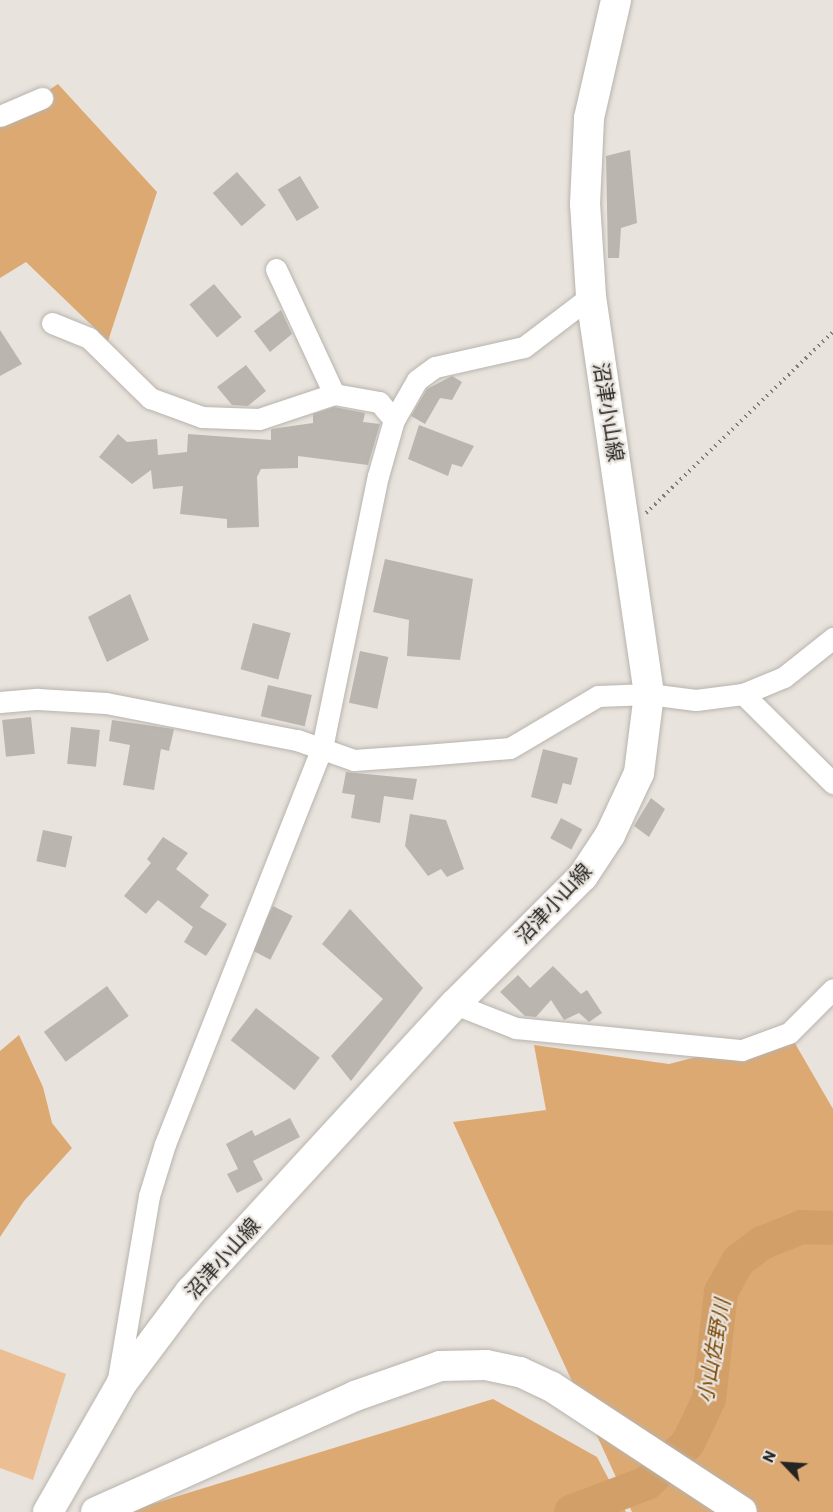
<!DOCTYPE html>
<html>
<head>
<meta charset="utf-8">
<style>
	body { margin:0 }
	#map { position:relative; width:833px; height:1512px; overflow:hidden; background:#e9e3dd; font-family:Barlow,"Noto Sans JP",sans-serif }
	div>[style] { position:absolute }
	.green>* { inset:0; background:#ebbf93 }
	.forest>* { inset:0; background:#dda972 }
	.river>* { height:34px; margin:-17px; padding:0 17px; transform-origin:17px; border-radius:17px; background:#d29f69 }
	.building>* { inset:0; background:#bab5af; transform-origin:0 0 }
	.path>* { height:4px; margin-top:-2px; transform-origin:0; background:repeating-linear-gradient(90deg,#817d79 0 1.5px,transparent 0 6px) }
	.roads { filter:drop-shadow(0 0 2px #b8b3ad) drop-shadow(0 0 2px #b8b3ad) }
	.street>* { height:21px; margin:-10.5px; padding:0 10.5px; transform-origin:10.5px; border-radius:10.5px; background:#fff }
	.secondary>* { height:30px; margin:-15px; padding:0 15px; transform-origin:15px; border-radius:15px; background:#fff }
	span { translate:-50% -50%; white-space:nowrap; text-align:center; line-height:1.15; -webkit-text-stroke:4.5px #e9e3dd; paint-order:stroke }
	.street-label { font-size:20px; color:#262422 }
	.water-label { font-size:21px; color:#7c4b06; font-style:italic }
	.north { position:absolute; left:755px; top:1434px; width:60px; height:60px; -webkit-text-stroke:4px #e9e3dd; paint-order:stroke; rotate:295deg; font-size:16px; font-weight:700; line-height:24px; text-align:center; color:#262422 }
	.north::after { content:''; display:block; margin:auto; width:21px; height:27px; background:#262422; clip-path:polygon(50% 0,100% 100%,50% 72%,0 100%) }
</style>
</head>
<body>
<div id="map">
	<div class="green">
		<div style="clip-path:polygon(0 1349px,66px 1374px,33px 1480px,0 1468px)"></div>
	</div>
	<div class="forest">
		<div style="clip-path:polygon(58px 84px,157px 192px,108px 341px,26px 262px,0 278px,0 123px)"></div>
		<div style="clip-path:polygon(789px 1033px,833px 1109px,833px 1512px,632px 1512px,453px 1122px,546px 1110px,534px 1045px,669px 1064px)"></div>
		<div style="clip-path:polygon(19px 1035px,43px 1087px,52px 1123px,72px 1148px,24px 1201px,0 1237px,0 1051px)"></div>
		<div style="clip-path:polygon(493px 1399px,597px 1457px,626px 1512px,126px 1512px)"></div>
	</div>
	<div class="river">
		<div style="left:571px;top:1512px;width:81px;rotate:-20.9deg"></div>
		<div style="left:647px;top:1483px;width:57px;rotate:-44.3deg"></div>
		<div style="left:688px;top:1443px;width:49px;rotate:-64.5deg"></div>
		<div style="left:709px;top:1399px;width:108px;rotate:-83.6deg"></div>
		<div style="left:721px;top:1292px;width:35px;rotate:-61deg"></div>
		<div style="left:738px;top:1261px;width:30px;rotate:-37deg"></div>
		<div style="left:762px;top:1243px;width:43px;rotate:-21.8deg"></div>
		<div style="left:802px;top:1227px;width:31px;rotate:2deg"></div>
	</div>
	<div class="building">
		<div style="clip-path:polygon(630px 150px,637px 223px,621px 228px,619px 258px,608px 258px,606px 156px)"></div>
		<div style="left:237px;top:172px;width:44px;height:32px;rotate:49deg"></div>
		<div style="left:300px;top:176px;width:37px;height:26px;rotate:59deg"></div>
		<div style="left:214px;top:284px;width:43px;height:32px;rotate:50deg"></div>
		<div style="clip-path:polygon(281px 310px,292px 334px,270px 352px,254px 331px)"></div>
		<div style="clip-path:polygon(0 330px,22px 364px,0 376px)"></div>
		<div style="clip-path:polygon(246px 365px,266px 391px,248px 406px,232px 405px,217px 387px)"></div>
		<div style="clip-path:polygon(452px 376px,462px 382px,452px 400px,440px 398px,425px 424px,411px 416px,427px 389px)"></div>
		<div style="clip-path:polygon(334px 407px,365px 413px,363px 422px,380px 424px,368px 465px,298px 456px,298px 468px,261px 469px,257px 477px,259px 527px,227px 528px,227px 519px,180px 514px,183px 486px,153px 489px,151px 470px,132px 484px,99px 457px,118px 434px,127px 442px,157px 439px,158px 455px,187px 452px,188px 434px,271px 440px,271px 429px,313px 423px,313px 414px)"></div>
		<div style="clip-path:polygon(419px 425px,474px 446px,462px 467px,452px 464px,448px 476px,408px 459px)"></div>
		<div style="clip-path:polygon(385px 559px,473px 579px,460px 660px,407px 656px,409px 620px,373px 612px)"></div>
		<div style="clip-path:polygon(130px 594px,149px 640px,107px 662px,88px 617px)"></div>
		<div style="left:253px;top:623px;width:39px;height:48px;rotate:15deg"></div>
		<div style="left:360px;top:651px;width:29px;height:53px;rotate:12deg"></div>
		<div style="left:268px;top:685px;width:45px;height:32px;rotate:13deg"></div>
		<div style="left:31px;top:717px;width:37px;height:29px;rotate:84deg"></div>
		<div style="clip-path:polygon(112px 720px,174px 729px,169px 751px,161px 749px,154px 790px,123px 785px,130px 745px,109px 741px)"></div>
		<div style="left:71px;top:727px;width:29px;height:37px;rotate:6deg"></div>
		<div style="clip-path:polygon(543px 749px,578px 758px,571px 785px,563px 783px,557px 804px,531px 797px)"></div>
		<div style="clip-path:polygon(346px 772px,417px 779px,413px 800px,384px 796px,380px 823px,351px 818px,355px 795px,342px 793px)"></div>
		<div style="clip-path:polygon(651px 798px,665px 809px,649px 837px,634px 826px)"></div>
		<div style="clip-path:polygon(410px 814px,446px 820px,464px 869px,447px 877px,441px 869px,428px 876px,405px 846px)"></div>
		<div style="left:561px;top:818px;width:24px;height:23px;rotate:28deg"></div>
		<div style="left:43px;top:830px;width:30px;height:32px;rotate:12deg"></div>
		<div style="clip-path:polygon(163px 837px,188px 853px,176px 869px,209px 895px,200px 907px,227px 924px,206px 956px,184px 942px,193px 927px,158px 900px,146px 914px,124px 896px,151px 863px,147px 859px)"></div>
		<div style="left:273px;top:906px;width:22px;height:49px;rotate:27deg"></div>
		<div style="clip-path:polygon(350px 909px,423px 988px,351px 1081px,331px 1056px,383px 999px,322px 944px)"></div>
		<div style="clip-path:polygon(553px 966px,581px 994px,587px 990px,602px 1013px,589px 1022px,579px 1013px,564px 1020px,551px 1000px,536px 1017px,525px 1016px,500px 992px,518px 975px,530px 988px)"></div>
		<div style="left:107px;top:986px;width:37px;height:78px;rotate:54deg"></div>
		<div style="left:256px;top:1008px;width:81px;height:41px;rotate:38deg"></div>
		<div style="clip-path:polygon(290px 1118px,300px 1137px,253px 1161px,263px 1180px,237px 1193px,227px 1174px,238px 1169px,226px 1144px,252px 1130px,255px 1136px)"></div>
	</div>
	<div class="path">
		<div style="left:646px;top:513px;width:260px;rotate:-44.1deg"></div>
	</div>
	<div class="roads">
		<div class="street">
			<div style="left:0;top:116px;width:46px;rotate:-23.2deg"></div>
			<div style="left:276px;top:269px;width:138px;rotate:65.1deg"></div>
			<div style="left:334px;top:394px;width:46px;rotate:10.1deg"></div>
			<div style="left:379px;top:402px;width:23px;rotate:50deg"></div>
			<div style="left:52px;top:323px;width:40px;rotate:22deg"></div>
			<div style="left:89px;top:338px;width:86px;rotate:44.5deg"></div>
			<div style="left:150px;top:398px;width:55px;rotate:20.1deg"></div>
			<div style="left:202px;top:417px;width:57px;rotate:2deg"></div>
			<div style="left:259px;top:419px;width:79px;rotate:-18.4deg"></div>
			<div style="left:743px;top:694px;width:127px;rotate:44.7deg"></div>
			<div style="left:0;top:702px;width:38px;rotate:-5deg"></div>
			<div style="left:38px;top:699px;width:68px;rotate:3.4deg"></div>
			<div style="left:106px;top:703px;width:195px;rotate:11deg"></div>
			<div style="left:297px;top:740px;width:60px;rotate:19.3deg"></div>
			<div style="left:354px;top:760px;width:71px;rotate:-4deg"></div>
			<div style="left:425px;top:755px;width:85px;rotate:-4.7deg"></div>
			<div style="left:510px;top:748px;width:102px;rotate:-30.6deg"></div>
			<div style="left:598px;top:696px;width:51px;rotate:-2.2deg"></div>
			<div style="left:649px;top:694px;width:47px;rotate:7.3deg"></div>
			<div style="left:696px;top:700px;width:47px;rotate:-7.3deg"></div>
			<div style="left:743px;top:694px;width:44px;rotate:-22.5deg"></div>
			<div style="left:784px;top:677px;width:63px;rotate:-38.5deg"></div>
			<div style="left:455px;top:1004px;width:66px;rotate:21.5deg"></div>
			<div style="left:516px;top:1028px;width:227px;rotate:5.6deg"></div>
			<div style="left:742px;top:1050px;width:50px;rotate:-19.9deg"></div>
			<div style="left:789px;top:1033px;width:62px;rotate:-45deg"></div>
			<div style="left:117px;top:1385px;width:192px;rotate:-80.4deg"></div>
			<div style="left:149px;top:1196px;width:54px;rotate:-72.9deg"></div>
			<div style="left:165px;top:1144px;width:426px;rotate:-68.4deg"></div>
			<div style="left:322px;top:748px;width:278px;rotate:-78.4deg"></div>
			<div style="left:378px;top:476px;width:58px;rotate:-74.1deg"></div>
			<div style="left:394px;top:420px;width:46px;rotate:-60.1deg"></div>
			<div style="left:417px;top:380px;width:22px;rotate:-36deg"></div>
			<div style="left:435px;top:367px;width:91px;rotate:-12.7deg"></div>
			<div style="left:524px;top:347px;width:84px;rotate:-37.3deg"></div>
		</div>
		<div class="secondary">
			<div style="left:48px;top:1512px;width:149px;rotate:-60.2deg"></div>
			<div style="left:122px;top:1383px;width:114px;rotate:-53.2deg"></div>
			<div style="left:190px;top:1292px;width:391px;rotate:-47.4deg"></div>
			<div style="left:455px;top:1004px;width:181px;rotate:-45deg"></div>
			<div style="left:583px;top:876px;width:49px;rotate:-56.6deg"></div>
			<div style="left:610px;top:835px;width:68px;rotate:-64.9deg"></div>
			<div style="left:639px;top:773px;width:80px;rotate:-82.8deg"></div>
			<div style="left:649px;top:694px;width:402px;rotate:-98.3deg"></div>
			<div style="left:591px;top:296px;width:92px;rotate:-93.7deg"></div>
			<div style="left:585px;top:204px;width:86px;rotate:-87.3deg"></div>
			<div style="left:589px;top:118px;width:121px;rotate:-77.1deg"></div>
			<div style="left:96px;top:1512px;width:284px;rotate:-24.1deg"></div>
			<div style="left:355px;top:1396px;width:90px;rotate:-19.4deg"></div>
			<div style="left:440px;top:1366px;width:46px;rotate:-1.2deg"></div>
			<div style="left:486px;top:1365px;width:35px;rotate:12deg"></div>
			<div style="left:520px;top:1372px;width:35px;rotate:25deg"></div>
			<div style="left:552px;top:1387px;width:227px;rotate:33.3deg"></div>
		</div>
	</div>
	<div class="street-label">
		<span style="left:609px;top:412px;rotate:81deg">沼津小山線</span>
		<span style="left:553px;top:903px;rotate:-47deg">沼津小山線</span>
		<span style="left:222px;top:1258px;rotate:-48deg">沼津小山線</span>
	</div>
	<div class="water-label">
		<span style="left:713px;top:1351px;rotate:-80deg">小山佐野川</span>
	</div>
	<div class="north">N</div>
</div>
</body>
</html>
